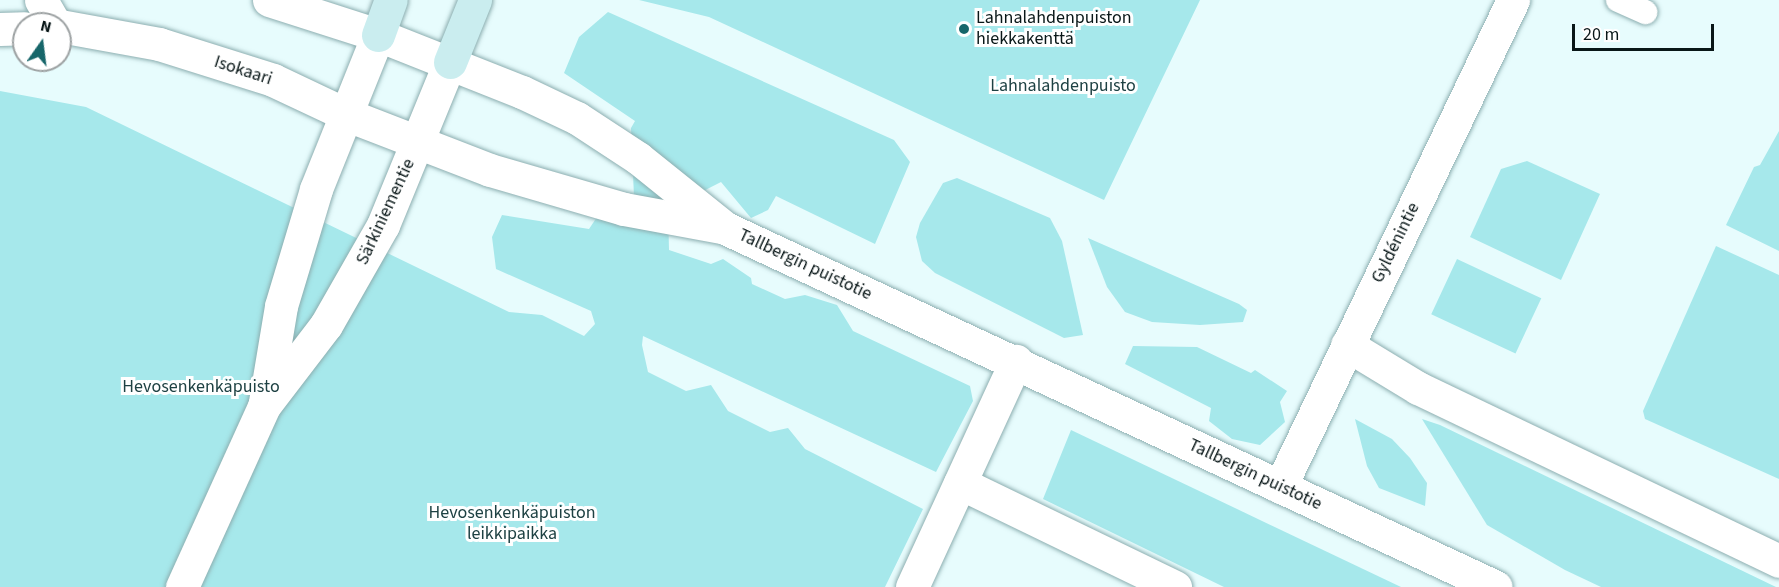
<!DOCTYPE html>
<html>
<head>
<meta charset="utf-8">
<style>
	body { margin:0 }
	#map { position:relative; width:1779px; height:587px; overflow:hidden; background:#e7fcfd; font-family:"Source Sans 3",sans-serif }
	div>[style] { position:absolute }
	.green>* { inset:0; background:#a6e8eb; transform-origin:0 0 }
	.roads { filter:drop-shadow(0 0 2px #8caeb0) drop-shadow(0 0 2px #8caeb0) }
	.service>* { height:24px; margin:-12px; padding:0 12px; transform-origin:12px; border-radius:12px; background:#fff }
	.minor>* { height:33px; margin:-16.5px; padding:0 16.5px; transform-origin:16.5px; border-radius:16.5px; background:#fff }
	.tertiary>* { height:33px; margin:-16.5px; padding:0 16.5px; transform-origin:16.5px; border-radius:16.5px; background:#fff }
	.secondary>* { height:33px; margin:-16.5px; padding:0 16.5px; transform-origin:16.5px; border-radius:16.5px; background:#caedef }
	.dots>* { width:16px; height:16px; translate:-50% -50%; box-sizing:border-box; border:3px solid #fff; border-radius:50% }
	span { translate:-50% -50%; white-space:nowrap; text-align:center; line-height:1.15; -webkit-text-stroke:6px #fff; paint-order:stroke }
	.poi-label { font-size:18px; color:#091718 }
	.left { translate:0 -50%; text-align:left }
	.street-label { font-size:18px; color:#091718 }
	.park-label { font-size:18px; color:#1e4143 }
	.north { position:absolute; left:12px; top:12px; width:60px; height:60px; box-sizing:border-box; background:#fff; border:2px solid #9da2a3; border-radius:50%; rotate:14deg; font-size:16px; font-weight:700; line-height:24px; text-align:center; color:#091718 }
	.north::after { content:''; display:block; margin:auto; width:21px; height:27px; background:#17666a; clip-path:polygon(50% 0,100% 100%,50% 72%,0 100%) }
	.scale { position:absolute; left:1572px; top:24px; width:142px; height:27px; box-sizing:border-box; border:3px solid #091718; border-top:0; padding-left:8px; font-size:18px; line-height:21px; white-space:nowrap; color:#091718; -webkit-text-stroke:4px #fff; paint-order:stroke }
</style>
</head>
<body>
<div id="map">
	<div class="green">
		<div style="clip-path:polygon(639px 0,1200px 0,1104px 200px,709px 17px)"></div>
		<div style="clip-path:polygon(608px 12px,894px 140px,910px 162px,875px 244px,776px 196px,768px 210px,751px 218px,721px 182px,668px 209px,669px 250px,711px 264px,723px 259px,751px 278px,752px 284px,785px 299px,805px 295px,837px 305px,853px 331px,970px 386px,973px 401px,936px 472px,643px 336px,642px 345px,648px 372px,686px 391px,711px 385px,728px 411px,770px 432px,788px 428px,805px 449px,923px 509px,885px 587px,0 587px,0 91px,86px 107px,509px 312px,542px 315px,584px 336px,595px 324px,591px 311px,496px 269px,492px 237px,502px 215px,589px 229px,601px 211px,634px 197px,631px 128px,635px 121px,564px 73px,579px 37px)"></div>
		<div style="clip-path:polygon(1779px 131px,1779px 251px,1726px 225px,1754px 167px,1760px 165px)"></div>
		<div style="clip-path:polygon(1527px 161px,1600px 194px,1561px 280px,1470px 237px,1501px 169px)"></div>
		<div style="clip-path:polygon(957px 178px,1050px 218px,1062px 241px,1083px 335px,1064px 338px,935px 273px,922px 261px,916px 237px,920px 223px,943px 183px)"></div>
		<div style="clip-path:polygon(1088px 238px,1239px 304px,1247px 310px,1243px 322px,1200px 325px,1152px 322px,1125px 312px,1107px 287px)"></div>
		<div style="clip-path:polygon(1716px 246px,1779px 275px,1779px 479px,1645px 419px,1643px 411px)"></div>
		<div style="left:1457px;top:259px;width:93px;height:61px;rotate:25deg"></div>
		<div style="clip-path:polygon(1133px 346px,1197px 347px,1251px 373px,1255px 370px,1287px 391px,1280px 402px,1285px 422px,1260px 445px,1232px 439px,1209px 421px,1211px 408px,1125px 364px)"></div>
		<div style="clip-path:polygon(1355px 419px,1392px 439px,1410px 458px,1427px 483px,1425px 506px,1379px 488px,1367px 466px)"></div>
		<div style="clip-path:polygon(1422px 419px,1440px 425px,1776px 587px,1601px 587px,1565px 570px,1487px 525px)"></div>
		<div style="clip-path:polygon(1071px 430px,1401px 587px,1224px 587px,1043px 499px)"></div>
	</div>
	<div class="roads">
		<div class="service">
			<div style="left:1618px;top:0;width:30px;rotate:24deg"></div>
		</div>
		<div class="minor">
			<div style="left:41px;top:0;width:28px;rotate:60deg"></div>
			<div style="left:1347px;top:345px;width:83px;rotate:31.2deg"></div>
			<div style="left:1418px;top:388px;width:400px;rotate:25.6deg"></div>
			<div style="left:960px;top:483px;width:239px;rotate:25.8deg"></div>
			<div style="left:1280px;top:487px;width:540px;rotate:-64.43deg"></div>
			<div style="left:912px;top:587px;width:249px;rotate:-65.3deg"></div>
		</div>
		<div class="tertiary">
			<div style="left:269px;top:0;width:114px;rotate:17.8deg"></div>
			<div style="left:378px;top:35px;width:155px;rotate:21.6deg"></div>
			<div style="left:522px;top:92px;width:61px;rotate:25.3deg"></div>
			<div style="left:577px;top:118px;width:73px;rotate:33.3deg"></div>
			<div style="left:638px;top:158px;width:112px;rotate:38.8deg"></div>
			<div style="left:725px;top:228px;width:850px;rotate:24.97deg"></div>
			<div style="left:60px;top:26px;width:101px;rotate:10.3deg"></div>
			<div style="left:159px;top:44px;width:120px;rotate:17.5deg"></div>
			<div style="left:273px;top:80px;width:80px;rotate:25.3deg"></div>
			<div style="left:345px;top:114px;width:155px;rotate:21.1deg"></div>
			<div style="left:490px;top:170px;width:140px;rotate:16.2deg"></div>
			<div style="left:624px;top:209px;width:99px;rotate:10.5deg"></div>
			<div style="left:0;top:29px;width:24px;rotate:-2deg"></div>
			<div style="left:265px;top:402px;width:97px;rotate:-80.5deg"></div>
			<div style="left:281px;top:306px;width:122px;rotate:-73.3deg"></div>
			<div style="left:316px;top:189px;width:166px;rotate:-68.1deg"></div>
			<div style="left:182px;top:587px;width:199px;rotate:-65.6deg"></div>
			<div style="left:264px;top:406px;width:102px;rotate:-52.6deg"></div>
			<div style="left:326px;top:325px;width:115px;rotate:-60.3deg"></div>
			<div style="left:383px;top:225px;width:176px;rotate:-67.7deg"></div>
		</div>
		<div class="secondary">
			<div style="left:378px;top:35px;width:37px;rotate:-70deg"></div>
			<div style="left:450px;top:62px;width:67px;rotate:-68deg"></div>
		</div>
	</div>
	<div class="dots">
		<div style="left:964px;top:29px;background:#17666a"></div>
	</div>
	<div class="poi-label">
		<span class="left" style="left:976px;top:29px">Lahnalahdenpuiston<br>hiekkakenttä</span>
	</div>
	<div class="street-label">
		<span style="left:243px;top:71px;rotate:18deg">Isokaari</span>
		<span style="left:386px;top:212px;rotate:-65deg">Särkiniementie</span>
		<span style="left:1396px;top:243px;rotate:-64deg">Gyldénintie</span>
		<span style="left:805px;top:265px;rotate:25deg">Tallbergin puistotie</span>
		<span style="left:1255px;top:475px;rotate:25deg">Tallbergin puistotie</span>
	</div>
	<div class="park-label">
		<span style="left:1063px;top:86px">Lahnalahdenpuisto</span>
		<span style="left:201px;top:387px">Hevosenkenkäpuisto</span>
		<span style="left:512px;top:524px">Hevosenkenkäpuiston<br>leikkipaikka</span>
	</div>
	<div class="north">N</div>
	<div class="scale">20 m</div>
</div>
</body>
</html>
